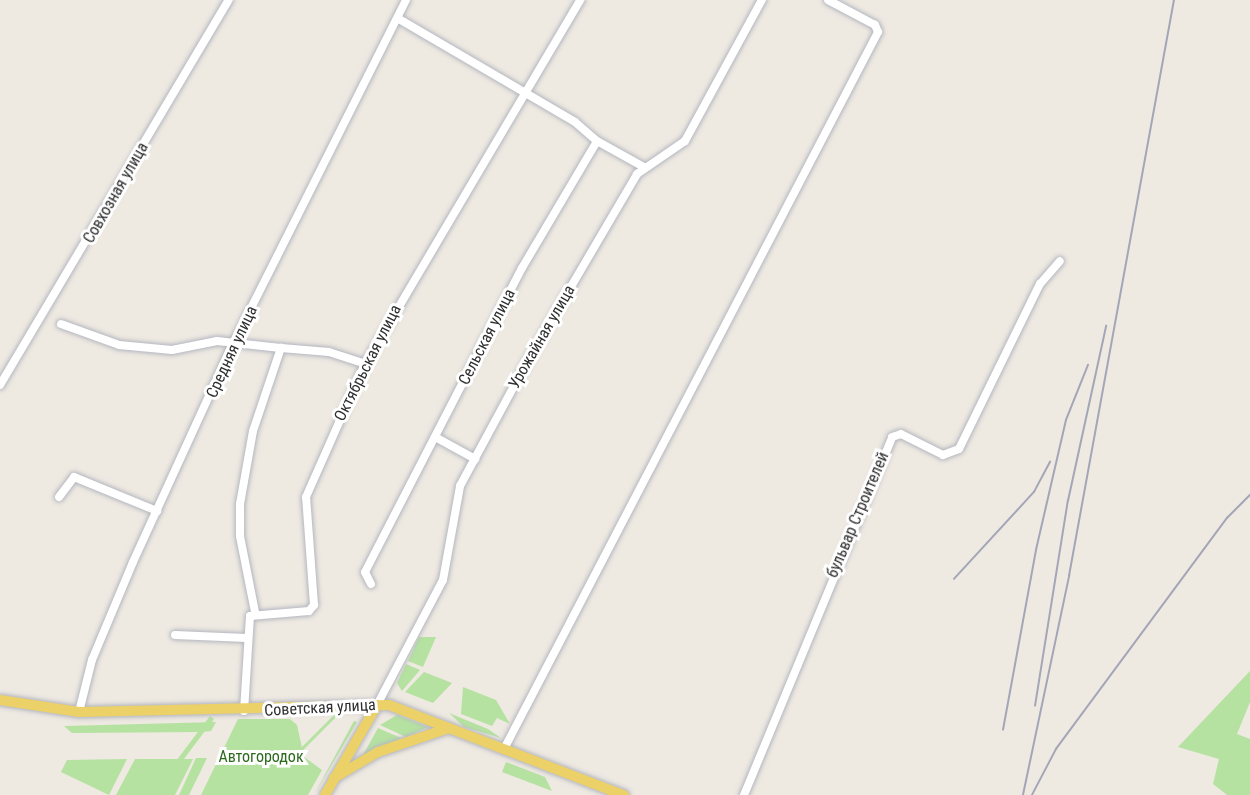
<!DOCTYPE html>
<html>
<head>
<meta charset="utf-8">
<style>
	body { margin:0 }
	#map { position:relative; width:1250px; height:795px; overflow:hidden; background:#eee9e1; font-family:"Roboto Condensed",sans-serif }
	div>[style] { position:absolute }
	.green>* { inset:0; background:#b5e2a1; transform-origin:0 0 }
	.roads { filter:drop-shadow(0 0 2px #b4b7c0) drop-shadow(0 0 2px #b4b7c0) }
	.minor>* { height:8px; margin:-4px; padding:0 4px; transform-origin:4px; border-radius:4px; background:#fff }
	.major>* { height:10px; margin:-5px; padding:0 5px; transform-origin:5px; border-radius:5px; background:#ecd169 }
	.rail>* { height:1.5px; margin:-0.75px; padding:0 0.75px; transform-origin:0.75px; border-radius:0.75px; background:#a4a6b7 }
	span { translate:-50% -50%; white-space:nowrap; text-align:center; line-height:1.15; -webkit-text-stroke:6px #fff; paint-order:stroke }
	.street-label { font-size:16px; color:#2e2e2e }
	.park-label { font-size:16px; color:#2c6a1e }
</style>
</head>
<body>
<div id="map">
	<div class="green">
		<div style="clip-path:polygon(419px 637px,436px 637px,423px 667px,408px 661px)"></div>
		<div style="clip-path:polygon(406px 664px,420px 670px,402px 691px,397px 683px)"></div>
		<div style="clip-path:polygon(1250px 671px,1250px 702px,1237px 734px,1250px 739px,1250px 795px,1227px 795px,1213px 784px,1219px 759px,1178px 747px)"></div>
		<div style="clip-path:polygon(424px 672px,452px 683px,433px 703px,405px 692px)"></div>
		<div style="clip-path:polygon(463px 687px,496px 700px,510px 724px,497px 718px,492px 726px,461px 714px)"></div>
		<div style="left:336px;top:713px;width:3px;height:91px;rotate:45deg"></div>
		<div style="clip-path:polygon(449px 713px,488px 729px,501px 738px,464px 727px)"></div>
		<div style="clip-path:polygon(397px 715px,428px 727px,406px 737px,380px 725px)"></div>
		<div style="left:210px;top:716px;width:5px;height:138px;rotate:37deg"></div>
		<div style="clip-path:polygon(238px 719px,290px 719px,297px 725px,304px 757px,322px 770px,308px 795px,201px 795px)"></div>
		<div style="clip-path:polygon(354px 721px,357px 722px,314px 795px)"></div>
		<div style="clip-path:polygon(216px 722px,211px 731px,202px 732px,72px 733px,64px 726px)"></div>
		<div style="clip-path:polygon(378px 728px,401px 738px,363px 755px)"></div>
		<div style="clip-path:polygon(196px 758px,207px 758px,189px 795px,179px 795px)"></div>
		<div style="clip-path:polygon(127px 759px,109px 795px,61px 772px,67px 760px)"></div>
		<div style="clip-path:polygon(135px 759px,193px 759px,175px 795px,116px 795px)"></div>
		<div style="clip-path:polygon(506px 762px,545px 777px,552px 791px,502px 772px)"></div>
	</div>
	<div class="roads">
		<div class="minor">
			<div style="left:399px;top:19px;width:204px;rotate:30.3deg"></div>
			<div style="left:575px;top:122px;width:29px;rotate:41deg"></div>
			<div style="left:61px;top:324px;width:62px;rotate:19.9deg"></div>
			<div style="left:119px;top:345px;width:53px;rotate:5.4deg"></div>
			<div style="left:172px;top:350px;width:46px;rotate:-11.3deg"></div>
			<div style="left:217px;top:341px;width:64px;rotate:6.2deg"></div>
			<div style="left:0;top:385px;width:448px;rotate:-59.3deg"></div>
			<div style="left:435px;top:437px;width:46px;rotate:28.8deg"></div>
			<div style="left:59px;top:497px;width:25px;rotate:-53deg"></div>
			<div style="left:74px;top:477px;width:90px;rotate:22.3deg"></div>
			<div style="left:371px;top:584px;width:13px;rotate:-117deg"></div>
			<div style="left:365px;top:572px;width:342px;rotate:-62.7deg"></div>
			<div style="left:522px;top:268px;width:147px;rotate:-59.4deg"></div>
			<div style="left:597px;top:141px;width:54px;rotate:29deg"></div>
			<div style="left:255px;top:612px;width:77px;rotate:-101.2deg"></div>
			<div style="left:240px;top:536px;width:32px;rotate:-90deg"></div>
			<div style="left:240px;top:504px;width:74px;rotate:-79.9deg"></div>
			<div style="left:253px;top:431px;width:88px;rotate:-71.4deg"></div>
			<div style="left:281px;top:348px;width:48px;rotate:4.8deg"></div>
			<div style="left:329px;top:352px;width:38px;rotate:18deg"></div>
			<div style="left:175px;top:635px;width:72px;rotate:2.4deg"></div>
			<div style="left:377px;top:705px;width:141px;rotate:-62.2deg"></div>
			<div style="left:443px;top:580px;width:96px;rotate:-79.7deg"></div>
			<div style="left:460px;top:486px;width:143px;rotate:-61.6deg"></div>
			<div style="left:528px;top:360px;width:216px;rotate:-59.6deg"></div>
			<div style="left:637px;top:174px;width:58px;rotate:-34.5deg"></div>
			<div style="left:685px;top:141px;width:161px;rotate:-61.4deg"></div>
			<div style="left:244px;top:711px;width:95px;rotate:-86.4deg"></div>
			<div style="left:250px;top:616px;width:59px;rotate:-4.8deg"></div>
			<div style="left:309px;top:611px;width:8px;rotate:-50deg"></div>
			<div style="left:314px;top:605px;width:108px;rotate:-94.2deg"></div>
			<div style="left:306px;top:497px;width:145px;rotate:-66.1deg"></div>
			<div style="left:365px;top:364px;width:423px;rotate:-59.4deg"></div>
			<div style="left:79px;top:712px;width:54px;rotate:-76deg"></div>
			<div style="left:92px;top:660px;width:106px;rotate:-67.3deg"></div>
			<div style="left:133px;top:562px;width:240px;rotate:-65.4deg"></div>
			<div style="left:233px;top:344px;width:385px;rotate:-63.3deg"></div>
			<div style="left:504px;top:749px;width:809px;rotate:-62.45deg"></div>
			<div style="left:878px;top:32px;width:8px;rotate:-113deg"></div>
			<div style="left:875px;top:25px;width:53px;rotate:-152deg"></div>
			<div style="left:744px;top:795px;width:387px;rotate:-67.5deg"></div>
			<div style="left:892px;top:437px;width:9px;rotate:-18deg"></div>
			<div style="left:901px;top:434px;width:47px;rotate:26.6deg"></div>
			<div style="left:943px;top:455px;width:17px;rotate:-21deg"></div>
			<div style="left:959px;top:449px;width:184px;rotate:-63.9deg"></div>
			<div style="left:1040px;top:284px;width:30px;rotate:-49deg"></div>
		</div>
		<div class="major">
			<div style="left:0;top:700px;width:80px;rotate:8.6deg"></div>
			<div style="left:79px;top:712px;width:310px;rotate:-1.3deg"></div>
			<div style="left:389px;top:705px;width:252px;rotate:21deg"></div>
			<div style="left:334px;top:778px;width:51px;rotate:-30.6deg"></div>
			<div style="left:378px;top:752px;width:75px;rotate:-18.7deg"></div>
			<div style="left:325px;top:795px;width:104px;rotate:-60deg"></div>
		</div>
	</div>
	<div class="rail">
		<div style="left:954px;top:579px;width:118px;rotate:-47.4deg"></div>
		<div style="left:1034px;top:492px;width:34px;rotate:-62deg"></div>
		<div style="left:1035px;top:706px;width:208px;rotate:-80.9deg"></div>
		<div style="left:1068px;top:501px;width:179px;rotate:-77.7deg"></div>
		<div style="left:1003px;top:730px;width:183px;rotate:-79.6deg"></div>
		<div style="left:1036px;top:550px;width:133px;rotate:-77deg"></div>
		<div style="left:1066px;top:420px;width:59px;rotate:-68.2deg"></div>
		<div style="left:1023px;top:795px;width:224px;rotate:-78.1deg"></div>
		<div style="left:1069px;top:576px;width:585px;rotate:-79.67deg"></div>
		<div style="left:1032px;top:795px;width:52px;rotate:-62.4deg"></div>
		<div style="left:1056px;top:749px;width:287px;rotate:-53.5deg"></div>
		<div style="left:1227px;top:518px;width:33px;rotate:-45deg"></div>
	</div>
	<div class="street-label">
		<span style="left:116px;top:193px;rotate:-60deg">Совхозная улица</span>
		<span style="left:487px;top:337px;rotate:-63deg">Сельская улица</span>
		<span style="left:542px;top:337px;rotate:-60deg">Урожайная улица</span>
		<span style="left:232px;top:352px;rotate:-65deg">Средняя улица</span>
		<span style="left:368px;top:363px;rotate:-63deg">Октябрьская улица</span>
		<span style="left:858px;top:515px;rotate:-67deg">бульвар Строителей</span>
		<span style="left:320px;top:708px;rotate:-3deg">Советская улица</span>
	</div>
	<div class="park-label">
		<span style="left:261px;top:757px">Автогородок</span>
	</div>
</div>
</body>
</html>
